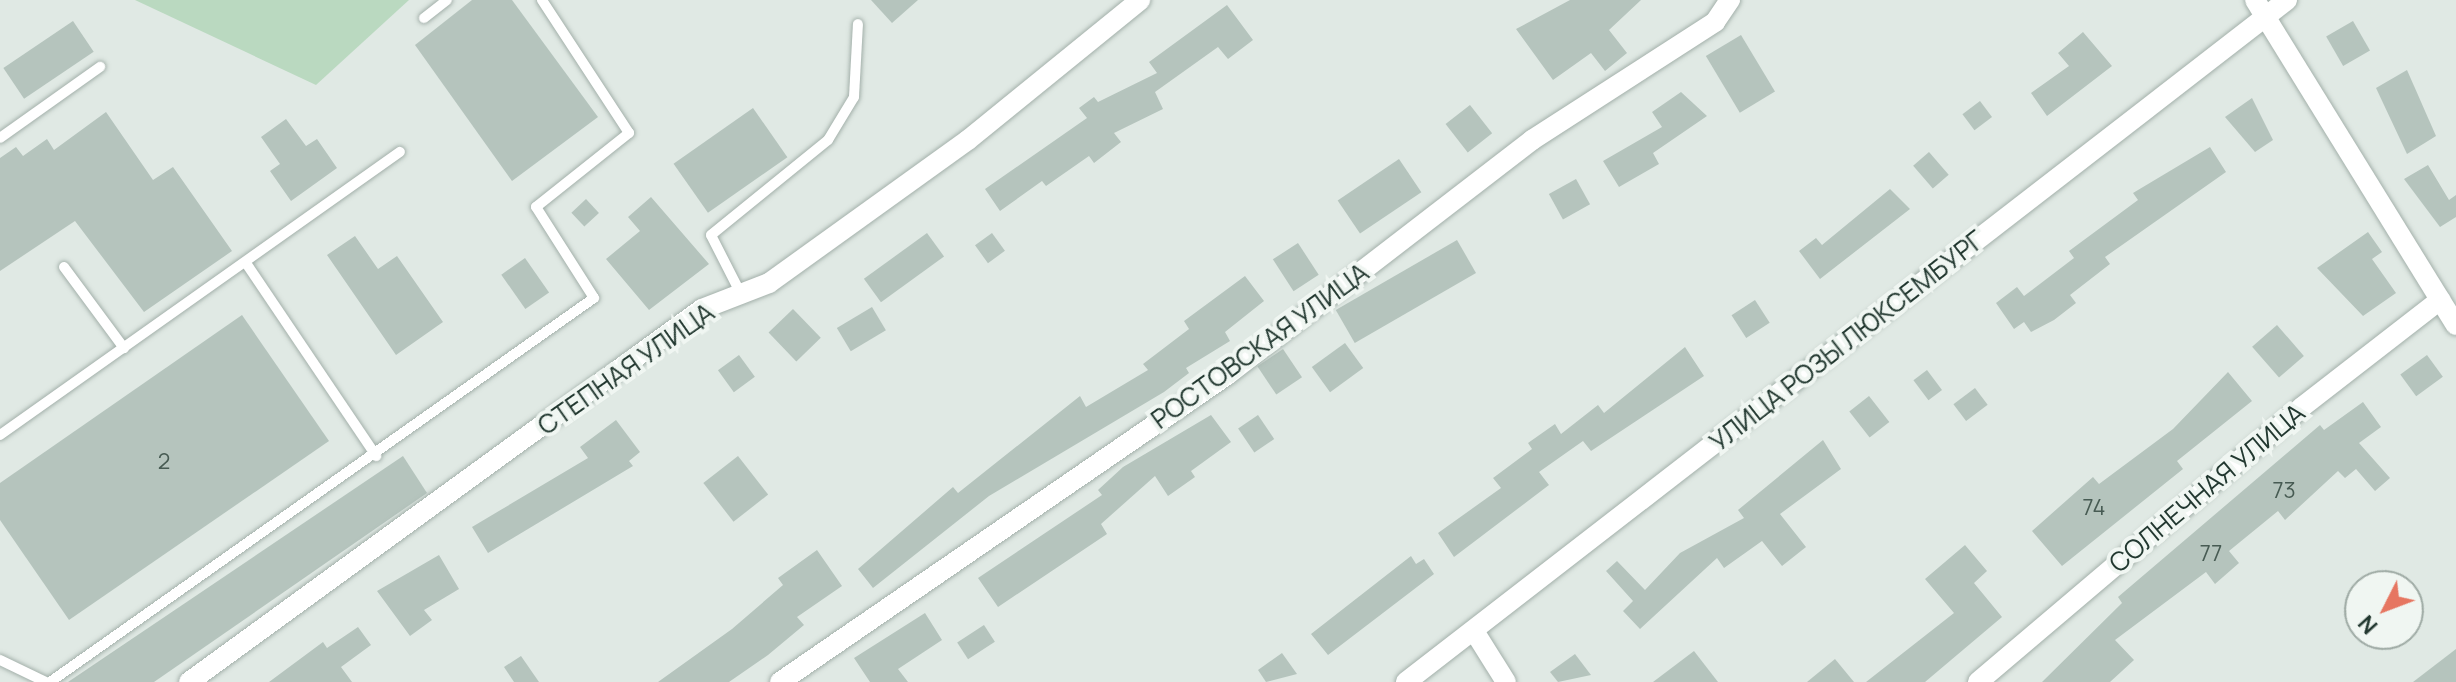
<!DOCTYPE html>
<html>
<head>
<meta charset="utf-8">
<style>
	body { margin:0 }
	#map { position:relative; width:2456px; height:682px; overflow:hidden; background:#e0e9e4; font-family:Manrope,sans-serif }
	div>[style] { position:absolute }
	.green>* { inset:0; background:#bad9c0 }
	.building>* { inset:0; background:#b5c4bd; transform-origin:0 0 }
	.roads { filter:drop-shadow(0 0 2px #a3b0aa) drop-shadow(0 0 2px #a3b0aa) }
	.service>* { height:10px; margin:-5px; padding:0 5px; transform-origin:5px; border-radius:5px; background:#fff }
	.minor>* { height:20px; margin:-10px; padding:0 10px; transform-origin:10px; border-radius:10px; background:#fff }
	span { translate:-50% -50%; white-space:nowrap; text-align:center; line-height:1.15; -webkit-text-stroke:8px #f0f6f2; paint-order:stroke }
	.number-label { font-size:22px; color:#475b53 }
	.number-label span { -webkit-text-stroke-width:0 }
	.street-label { font-size:26px; color:#223830 }
	.north { position:absolute; left:2344px; top:570px; width:80px; height:80px; box-sizing:border-box; background:#f0f6f2; border:2px solid #9eaaa4; border-radius:50%; rotate:228deg; font-size:22px; font-weight:700; line-height:32px; text-align:center; color:#223830 }
	.north::after { content:''; display:block; margin:auto; width:28px; height:36px; background:#e67661; clip-path:polygon(50% 0,100% 100%,50% 72%,0 100%) }
</style>
</head>
<body>
<div id="map">
	<div class="green">
		<div style="clip-path:polygon(135px 0,409px 0,316px 85px)"></div>
	</div>
	<div class="building">
		<div style="clip-path:polygon(472px 0,512px 0,598px 117px,512px 181px,415px 45px)"></div>
		<div style="clip-path:polygon(871px 0,918px 0,892px 23px)"></div>
		<div style="clip-path:polygon(1570px 0,1641px 0,1609px 30px,1627px 53px,1605px 71px,1591px 53px,1553px 80px,1516px 29px)"></div>
		<div style="clip-path:polygon(1227px 5px,1253px 40px,1228px 59px,1218px 47px,1155px 92px,1163px 109px,1114px 133px,1121px 142px,1094px 163px,1089px 156px,1046px 186px,1042px 181px,1000px 211px,985px 189px,1087px 118px,1079px 108px,1094px 97px,1098px 102px,1157px 73px,1149px 62px)"></div>
		<div style="left:73px;top:21px;width:37px;height:84px;rotate:56deg"></div>
		<div style="left:2353px;top:21px;width:34px;height:31px;rotate:60deg"></div>
		<div style="clip-path:polygon(2083px 32px,2112px 66px,2047px 116px,2031px 93px,2069px 66px,2058px 53px)"></div>
		<div style="left:1741px;top:35px;width:66px;height:41px;rotate:59deg"></div>
		<div style="clip-path:polygon(2407px 70px,2436px 136px,2407px 154px,2376px 88px)"></div>
		<div style="clip-path:polygon(1681px 92px,1707px 116px,1653px 153px,1659px 164px,1619px 187px,1603px 161px,1662px 127px,1652px 112px)"></div>
		<div style="clip-path:polygon(2252px 98px,2273px 140px,2255px 152px,2225px 117px)"></div>
		<div style="left:1980px;top:101px;width:20px;height:22px;rotate:53deg"></div>
		<div style="left:1470px;top:105px;width:36px;height:31px;rotate:52deg"></div>
		<div style="left:753px;top:108px;width:60px;height:97px;rotate:55deg"></div>
		<div style="clip-path:polygon(106px 112px,153px 180px,173px 167px,232px 251px,144px 312px,75px 221px,0 271px,0 158px,16px 147px,23px 156px,47px 139px,54px 150px)"></div>
		<div style="clip-path:polygon(286px 119px,306px 146px,317px 139px,337px 168px,291px 201px,270px 171px,280px 164px,261px 137px)"></div>
		<div style="clip-path:polygon(2210px 147px,2226px 172px,2105px 257px,2110px 264px,2070px 295px,2076px 303px,2054px 320px,2031px 332px,2024px 322px,2014px 329px,1996px 303px,2017px 287px,2024px 296px,2074px 258px,2069px 251px,2138px 200px,2133px 193px)"></div>
		<div style="left:1929px;top:152px;width:30px;height:21px;rotate:49deg"></div>
		<div style="left:1399px;top:159px;width:40px;height:74px;rotate:56deg"></div>
		<div style="clip-path:polygon(2428px 165px,2449px 200px,2456px 195px,2456px 217px,2440px 227px,2404px 179px)"></div>
		<div style="left:1576px;top:179px;width:29px;height:31px;rotate:61deg"></div>
		<div style="clip-path:polygon(1890px 189px,1910px 209px,1820px 279px,1799px 251px,1816px 238px,1822px 245px)"></div>
		<div style="clip-path:polygon(651px 197px,709px 264px,649px 310px,606px 259px,640px 231px,628px 217px)"></div>
		<div style="left:586px;top:199px;width:19px;height:20px;rotate:47deg"></div>
		<div style="clip-path:polygon(2368px 232px,2382px 252px,2372px 259px,2396px 293px,2363px 316px,2317px 268px)"></div>
		<div style="left:927px;top:233px;width:29px;height:78px;rotate:54deg"></div>
		<div style="left:992px;top:233px;width:22px;height:21px;rotate:54deg"></div>
		<div style="clip-path:polygon(355px 236px,378px 269px,397px 256px,443px 322px,396px 355px,327px 255px)"></div>
		<div style="left:1457px;top:240px;width:38px;height:140px;rotate:60deg"></div>
		<div style="left:1298px;top:243px;width:38px;height:30px;rotate:57deg"></div>
		<div style="left:525px;top:258px;width:42px;height:29px;rotate:55deg"></div>
		<div style="clip-path:polygon(1245px 276px,1264px 301px,1225px 332px,1230px 341px,1186px 368px,1189px 373px,1164px 392px,989px 496px,873px 588px,858px 569px,953px 487px,958px 493px,1080px 396px,1086px 407px,1148px 370px,1143px 364px,1189px 329px,1184px 321px)"></div>
		<div style="left:1755px;top:300px;width:27px;height:28px;rotate:57deg"></div>
		<div style="left:872px;top:307px;width:27px;height:41px;rotate:59deg"></div>
		<div style="left:793px;top:309px;width:40px;height:34px;rotate:46deg"></div>
		<div style="clip-path:polygon(242px 315px,329px 441px,69px 620px,0 520px,0 483px)"></div>
		<div style="left:2277px;top:325px;width:41px;height:33px;rotate:49deg"></div>
		<div style="left:1345px;top:343px;width:31px;height:41px;rotate:54deg"></div>
		<div style="clip-path:polygon(1685px 347px,1704px 376px,1591px 451px,1583px 441px,1539px 472px,1549px 485px,1454px 557px,1438px 533px,1501px 488px,1493px 478px,1532px 449px,1528px 443px,1555px 424px,1561px 434px,1598px 405px,1604px 413px)"></div>
		<div style="left:1283px;top:349px;width:34px;height:31px;rotate:56deg"></div>
		<div style="left:739px;top:355px;width:27px;height:26px;rotate:54deg"></div>
		<div style="left:2427px;top:355px;width:27px;height:33px;rotate:54deg"></div>
		<div style="left:1927px;top:370px;width:25px;height:17px;rotate:53deg"></div>
		<div style="clip-path:polygon(2228px 372px,2252px 401px,2177px 461px,2183px 469px,2062px 566px,2032px 531px,2093px 477px,2099px 484px,2173px 429px)"></div>
		<div style="left:1975px;top:388px;width:21px;height:27px;rotate:53deg"></div>
		<div style="left:1869px;top:396px;width:33px;height:25px;rotate:52deg"></div>
		<div style="clip-path:polygon(2363px 402px,2381px 427px,2359px 443px,2390px 478px,2375px 491px,2356px 469px,2345px 478px,2338px 471px,2285px 520px,2278px 511px,2229px 551px,2239px 563px,2215px 584px,2206px 572px,2115px 640px,2134px 660px,2110px 682px,2042px 682px,2122px 603px,2118px 597px,2320px 425px,2324px 430px)"></div>
		<div style="clip-path:polygon(1211px 415px,1231px 442px,1191px 471px,1195px 477px,1168px 496px,1155px 476px,1101px 524px,1107px 534px,998px 607px,978px 578px,1102px 495px,1098px 490px,1123px 467px)"></div>
		<div style="left:1258px;top:415px;width:29px;height:24px;rotate:56deg"></div>
		<div style="clip-path:polygon(616px 420px,640px 452px,629px 461px,633px 466px,488px 553px,472px 527px,588px 458px,580px 447px)"></div>
		<div style="clip-path:polygon(1823px 440px,1841px 469px,1780px 514px,1806px 547px,1782px 566px,1762px 541px,1724px 568px,1717px 558px,1640px 629px,1623px 611px,1633px 601px,1606px 571px,1617px 561px,1645px 590px,1680px 553px,1744px 518px,1738px 510px)"></div>
		<div style="clip-path:polygon(403px 456px,427px 493px,154px 682px,68px 682px)"></div>
		<div style="left:738px;top:456px;width:49px;height:44px;rotate:52deg"></div>
		<div style="clip-path:polygon(1965px 545px,1987px 571px,1974px 583px,2002px 617px,1925px 682px,1866px 682px,1954px 613px,1925px 579px)"></div>
		<div style="clip-path:polygon(817px 550px,842px 586px,797px 617px,804px 625px,768px 655px,729px 682px,658px 682px,732px 629px,783px 585px,778px 578px)"></div>
		<div style="clip-path:polygon(439px 555px,459px 589px,424px 610px,432px 620px,410px 636px,377px 591px)"></div>
		<div style="clip-path:polygon(1411px 556px,1416px 564px,1424px 559px,1434px 574px,1328px 655px,1311px 634px)"></div>
		<div style="clip-path:polygon(925px 613px,942px 640px,898px 669px,908px 682px,870px 682px,854px 658px)"></div>
		<div style="left:984px;top:625px;width:20px;height:32px;rotate:57deg"></div>
		<div style="clip-path:polygon(358px 627px,371px 645px,341px 667px,352px 682px,269px 682px,323px 642px,327px 648px)"></div>
		<div style="clip-path:polygon(2456px 649px,2456px 682px,2413px 682px)"></div>
		<div style="clip-path:polygon(1694px 651px,1718px 682px,1653px 682px)"></div>
		<div style="clip-path:polygon(1282px 653px,1297px 674px,1266px 682px,1258px 670px)"></div>
		<div style="clip-path:polygon(1575px 654px,1591px 675px,1558px 682px,1550px 672px)"></div>
		<div style="clip-path:polygon(521px 656px,539px 682px,514px 682px,504px 667px)"></div>
		<div style="clip-path:polygon(1835px 659px,1854px 682px,1807px 682px)"></div>
	</div>
	<div class="roads">
		<div class="service">
			<div style="left:424px;top:18px;width:29px;rotate:-38deg"></div>
			<div style="left:0;top:138px;width:123px;rotate:-35.4deg"></div>
			<div style="left:246px;top:263px;width:233px;rotate:56deg"></div>
			<div style="left:64px;top:267px;width:101px;rotate:53.5deg"></div>
			<div style="left:741px;top:294px;width:66px;rotate:-117deg"></div>
			<div style="left:711px;top:235px;width:151px;rotate:-39.1deg"></div>
			<div style="left:828px;top:140px;width:50px;rotate:-58.8deg"></div>
			<div style="left:854px;top:97px;width:73px;rotate:-86.9deg"></div>
			<div style="left:0;top:435px;width:490px;rotate:-35.3deg"></div>
			<div style="left:0;top:660px;width:51px;rotate:25.6deg"></div>
			<div style="left:50px;top:682px;width:666px;rotate:-35.22deg"></div>
			<div style="left:594px;top:298px;width:108px;rotate:-122.5deg"></div>
			<div style="left:536px;top:207px;width:119px;rotate:-38.5deg"></div>
			<div style="left:629px;top:133px;width:159px;rotate:-123.2deg"></div>
		</div>
		<div class="minor">
			<div style="left:2255px;top:0;width:382px;rotate:58.3deg"></div>
			<div style="left:1474px;top:631px;width:60px;rotate:57.9deg"></div>
			<div style="left:189px;top:682px;width:634px;rotate:-36.02deg"></div>
			<div style="left:702px;top:309px;width:72px;rotate:-21.2deg"></div>
			<div style="left:769px;top:283px;width:245px;rotate:-35.7deg"></div>
			<div style="left:968px;top:140px;width:222px;rotate:-39.1deg"></div>
			<div style="left:780px;top:682px;width:542px;rotate:-34.48deg"></div>
			<div style="left:1227px;top:375px;width:385px;rotate:-37.6deg"></div>
			<div style="left:1532px;top:140px;width:218px;rotate:-32.8deg"></div>
			<div style="left:1715px;top:22px;width:27px;rotate:-56deg"></div>
			<div style="left:1406px;top:682px;width:1114px;rotate:-37.74deg"></div>
			<div style="left:1978px;top:682px;width:425px;rotate:-40.3deg"></div>
			<div style="left:2302px;top:407px;width:175px;rotate:-37.8deg"></div>
		</div>
	</div>
	<div class="number-label">
		<span style="left:164px;top:462px">2</span>
		<span style="left:2284px;top:491px">73</span>
		<span style="left:2094px;top:508px">74</span>
		<span style="left:2211px;top:554px">77</span>
	</div>
	<div class="street-label">
		<span style="left:1847px;top:341px;rotate:-38deg">УЛИЦА РОЗЫ ЛЮКСЕМБУРГ</span>
		<span style="left:1260px;top:346px;rotate:-36deg">РОСТОВСКАЯ УЛИЦА</span>
		<span style="left:626px;top:369px;rotate:-35deg">СТЕПНАЯ УЛИЦА</span>
		<span style="left:2207px;top:488px;rotate:-40deg">СОЛНЕЧНАЯ УЛИЦА</span>
	</div>
	<div class="north">N</div>
</div>
</body>
</html>
